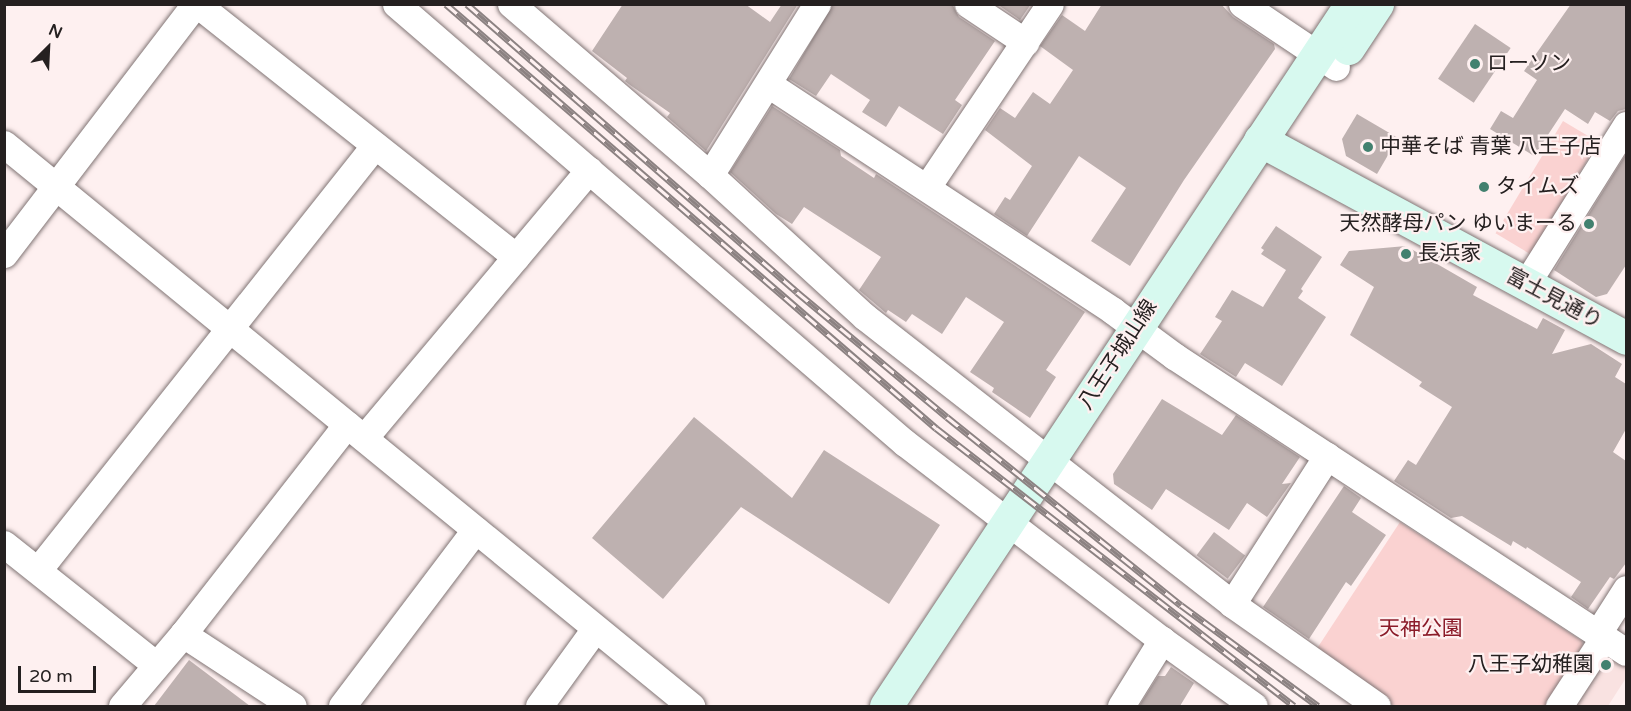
<!DOCTYPE html>
<html>
<head>
<meta charset="utf-8">
<style>
	body { margin:0 }
	#map { position:relative; width:1631px; height:711px; overflow:hidden; background:#fef0f0; font-family:"Varela Round","Noto Sans JP",sans-serif }
	div>[style] { position:absolute }
	.built>* { inset:0; background:#f9e2e1 }
	.green>* { inset:0; background:#fad2d1; transform-origin:0 0 }
	.building>* { inset:0; background:#beb1b0; transform-origin:0 0 }
	.roads { filter:drop-shadow(0 0 2px #817575) drop-shadow(0 0 2px #817575) }
	.street>* { height:27px; margin:-13.5px; padding:0 13.5px; transform-origin:13.5px; border-radius:13.5px; background:#fff }
	.secondary>* { height:33px; margin:-16.5px; padding:0 16.5px; transform-origin:16.5px; border-radius:16.5px; background:#d7f9ef }
	.rail>* { height:7px; margin-top:-3.5px; transform-origin:0; background:repeating-linear-gradient(90deg,#fef0f0 0 14px,#8c8282 0 28px); box-sizing:border-box; border-block:2px solid #8c8282 }
	.dots>* { width:16px; height:16px; translate:-50% -50%; box-sizing:border-box; border:3px solid #fef0f0; border-radius:50% }
	span { translate:-50% -50%; white-space:nowrap; text-align:center; line-height:1.15; -webkit-text-stroke:4.5px #fef0f0; paint-order:stroke }
	.poi-label { font-size:21px; color:#252020 }
	.left { translate:0 -50%; text-align:left }
	.right { translate:-100% -50%; text-align:right }
	.street-label { font-size:21px; color:#252020 }
	.park-label { font-size:21px; color:#8b1b29 }
	.frame { position:absolute; inset:0; border:6px solid #252020; pointer-events:none }
	.north { position:absolute; left:18px; top:18px; width:60px; height:60px; -webkit-text-stroke:4px #fef0f0; paint-order:stroke; rotate:24deg; font-size:16px; font-weight:700; line-height:24px; text-align:center; color:#252020 }
	.north::after { content:''; display:block; margin:auto; width:21px; height:27px; background:#252020; clip-path:polygon(50% 0,100% 100%,50% 72%,0 100%) }
	.scale { position:absolute; left:18px; top:666px; width:78px; height:27px; box-sizing:border-box; border:3px solid #252020; border-top:0; padding-left:8px; font-size:18px; line-height:21px; white-space:nowrap; color:#252020; -webkit-text-stroke:4px #fef0f0; paint-order:stroke }
</style>
</head>
<body>
<div id="map">
	<div class="built">
		<div style="clip-path:polygon(1604px 637px,1626px 652px,1626px 678px,1608px 706px,1559px 706px)"></div>
	</div>
	<div class="green">
		<div style="left:1563px;top:121px;width:41px;height:131px;rotate:31deg"></div>
		<div style="clip-path:polygon(1400px 522px,1582px 641px,1584px 652px,1547px 706px,1390px 706px,1314px 653px)"></div>
	</div>
	<div class="building">
		<div style="clip-path:polygon(623px 4px,745px 4px,770px 22px,782px 4px,798px 4px,706px 151px,667px 117px,670px 113px,630px 85px,625px 81px,627px 78px,592px 51px)"></div>
		<div style="clip-path:polygon(833px 4px,952px 4px,959px 17px,995px 41px,955px 100px,962px 105px,943px 134px,899px 106px,886px 127px,862px 112px,870px 100px,831px 74px,816px 96px,789px 79px)"></div>
		<div style="clip-path:polygon(997px 4px,1031px 4px,1020px 20px)"></div>
		<div style="clip-path:polygon(1102px 4px,1221px 4px,1233px 17px,1274px 44px,1275px 49px,1184px 180px,1130px 266px,1091px 241px,1126px 188px,1079px 156px,1027px 236px,994px 214px,1005px 197px,1010px 200px,1032px 166px,985px 130px,1000px 108px,1015px 118px,1033px 92px,1050px 104px,1073px 70px,1040px 46px,1062px 15px,1085px 31px)"></div>
		<div style="clip-path:polygon(1571px 4px,1626px 4px,1626px 109px,1618px 111px,1610px 121px,1595px 112px,1588px 124px,1565px 109px,1534px 156px,1490px 129px,1501px 111px,1513px 118px,1537px 80px,1524px 71px)"></div>
		<div style="left:1475px;top:24px;width:43px;height:66px;rotate:34deg"></div>
		<div style="clip-path:polygon(772px 106px,840px 150px,841px 156px,874px 178px,876px 174px,1085px 312px,1046px 370px,1056px 377px,1030px 418px,992px 392px,994px 388px,970px 372px,1004px 322px,966px 297px,942px 334px,912px 314px,906px 322px,888px 310px,886px 313px,859px 290px,881px 257px,804px 207px,792px 224px,776px 214px,730px 172px)"></div>
		<div style="clip-path:polygon(1357px 114px,1398px 138px,1377px 174px,1346px 156px,1342px 139px)"></div>
		<div style="clip-path:polygon(1626px 154px,1626px 265px,1607px 294px,1596px 297px,1554px 270px)"></div>
		<div style="clip-path:polygon(1276px 226px,1322px 257px,1301px 289px,1303px 291px,1298px 298px,1326px 317px,1282px 386px,1245px 363px,1236px 377px,1200px 354px,1222px 321px,1215px 317px,1232px 290px,1263px 307px,1286px 270px,1261px 254px,1264px 250px,1261px 248px)"></div>
		<div style="clip-path:polygon(1406px 246px,1477px 287px,1473px 295px,1537px 329px,1543px 318px,1565px 330px,1552px 354px,1591px 344px,1622px 364px,1615px 377px,1626px 384px,1626px 429px,1613px 452px,1626px 461px,1626px 563px,1614px 579px,1610px 577px,1588px 609px,1571px 597px,1581px 582px,1527px 547px,1526px 549px,1513px 541px,1511px 546px,1462px 516px,1451px 518px,1394px 481px,1408px 460px,1416px 465px,1452px 407px,1419px 386px,1422px 382px,1350px 335px,1374px 287px,1340px 265px,1349px 251px)"></div>
		<div style="clip-path:polygon(1162px 399px,1222px 435px,1236px 415px,1300px 457px,1282px 484px,1291px 483px,1267px 517px,1247px 503px,1229px 530px,1166px 489px,1152px 510px,1114px 484px,1113px 474px)"></div>
		<div style="clip-path:polygon(694px 417px,792px 498px,824px 450px,940px 525px,889px 604px,741px 507px,663px 599px,592px 538px)"></div>
		<div style="clip-path:polygon(1344px 486px,1361px 498px,1352px 512px,1386px 535px,1351px 586px,1346px 582px,1309px 639px,1263px 607px)"></div>
		<div style="left:1214px;top:532px;width:39px;height:29px;rotate:37deg"></div>
		<div style="clip-path:polygon(189px 660px,250px 706px,154px 706px)"></div>
		<div style="clip-path:polygon(1171px 667px,1194px 683px,1180px 706px,1139px 706px,1158px 676px,1165px 676px)"></div>
	</div>
	<div class="roads">
		<div class="street">
			<div style="left:197px;top:4px;width:407px;rotate:38.4deg"></div>
			<div style="left:396px;top:4px;width:672px;rotate:40.78deg"></div>
			<div style="left:905px;top:443px;width:324px;rotate:37.5deg"></div>
			<div style="left:1162px;top:640px;width:113px;rotate:35.7deg"></div>
			<div style="left:511px;top:4px;width:262px;rotate:40.7deg"></div>
			<div style="left:710px;top:175px;width:210px;rotate:42.5deg"></div>
			<div style="left:865px;top:317px;width:466px;rotate:38deg"></div>
			<div style="left:1232px;top:604px;width:177px;rotate:35.1deg"></div>
			<div style="left:968px;top:4px;width:69px;rotate:33.7deg"></div>
			<div style="left:1242px;top:4px;width:113px;rotate:33.8deg"></div>
			<div style="left:768px;top:84px;width:413px;rotate:33.3deg"></div>
			<div style="left:1113px;top:311px;width:76px;rotate:36.4deg"></div>
			<div style="left:1174px;top:356px;width:540px;rotate:33.22deg"></div>
			<div style="left:4px;top:144px;width:888px;rotate:39.28deg"></div>
			<div style="left:710px;top:175px;width:202px;rotate:-58deg"></div>
			<div style="left:927px;top:187px;width:220px;rotate:-56.1deg"></div>
			<div style="left:4px;top:254px;width:315px;rotate:-52.6deg"></div>
			<div style="left:1526px;top:284px;width:188px;rotate:-57.8deg"></div>
			<div style="left:364px;top:438px;width:350px;rotate:-50deg"></div>
			<div style="left:4px;top:544px;width:193px;rotate:38.5deg"></div>
			<div style="left:38px;top:570px;width:542px;rotate:-51.59deg"></div>
			<div style="left:1232px;top:604px;width:176px;rotate:-57.3deg"></div>
			<div style="left:1598px;top:633px;width:52px;rotate:-57.5deg"></div>
			<div style="left:183px;top:634px;width:131px;rotate:33.2deg"></div>
			<div style="left:122px;top:706px;width:94px;rotate:-49.7deg"></div>
			<div style="left:183px;top:634px;width:266px;rotate:-52deg"></div>
			<div style="left:342px;top:706px;width:221px;rotate:-52.9deg"></div>
			<div style="left:539px;top:706px;width:94px;rotate:-54.1deg"></div>
			<div style="left:1121px;top:706px;width:78px;rotate:-58.2deg"></div>
			<div style="left:1559px;top:706px;width:82px;rotate:-56.9deg"></div>
		</div>
		<div class="secondary">
			<div style="left:1348px;top:48px;width:53px;rotate:-56.6deg"></div>
			<div style="left:1260px;top:140px;width:416px;rotate:28.4deg"></div>
			<div style="left:886px;top:706px;width:842px;rotate:-56.48deg"></div>
		</div>
	</div>
	<div class="rail">
		<div style="left:446px;top:4px;width:648px;rotate:40.87deg"></div>
		<div style="left:936px;top:428px;width:453px;rotate:37.8deg"></div>
		<div style="left:467px;top:4px;width:438px;rotate:41.1deg"></div>
		<div style="left:797px;top:292px;width:195px;rotate:39.8deg"></div>
		<div style="left:947px;top:417px;width:300px;rotate:38.8deg"></div>
		<div style="left:1181px;top:605px;width:170px;rotate:36.4deg"></div>
	</div>
	<div class="dots">
		<div style="left:1475px;top:64px;background:#42816f"></div>
		<div style="left:1368px;top:147px;background:#42816f"></div>
		<div style="left:1484px;top:187px;background:#42816f"></div>
		<div style="left:1589px;top:224px;background:#42816f"></div>
		<div style="left:1406px;top:254px;background:#42816f"></div>
		<div style="left:1606px;top:665px;background:#42816f"></div>
	</div>
	<div class="poi-label">
		<span class="left" style="left:1487px;top:64px">ローソン</span>
		<span class="left" style="left:1380px;top:147px">中華そば 青葉 八王子店</span>
		<span class="left" style="left:1496px;top:187px">タイムズ</span>
		<span class="right" style="left:1577px;top:224px">天然酵母パン ゆいまーる</span>
		<span class="left" style="left:1418px;top:254px">長浜家</span>
		<span class="right" style="left:1594px;top:665px">八王子幼稚園</span>
	</div>
	<div class="street-label">
		<span style="left:1554px;top:299px;rotate:28deg">富士見通り</span>
		<span style="left:1118px;top:355px;rotate:-57deg">八王子城山線</span>
	</div>
	<div class="park-label">
		<span style="left:1421px;top:629px">天神公園</span>
	</div>
	<div class="frame"></div>
	<div class="north">N</div>
	<div class="scale">20 m</div>
</div>
</body>
</html>
